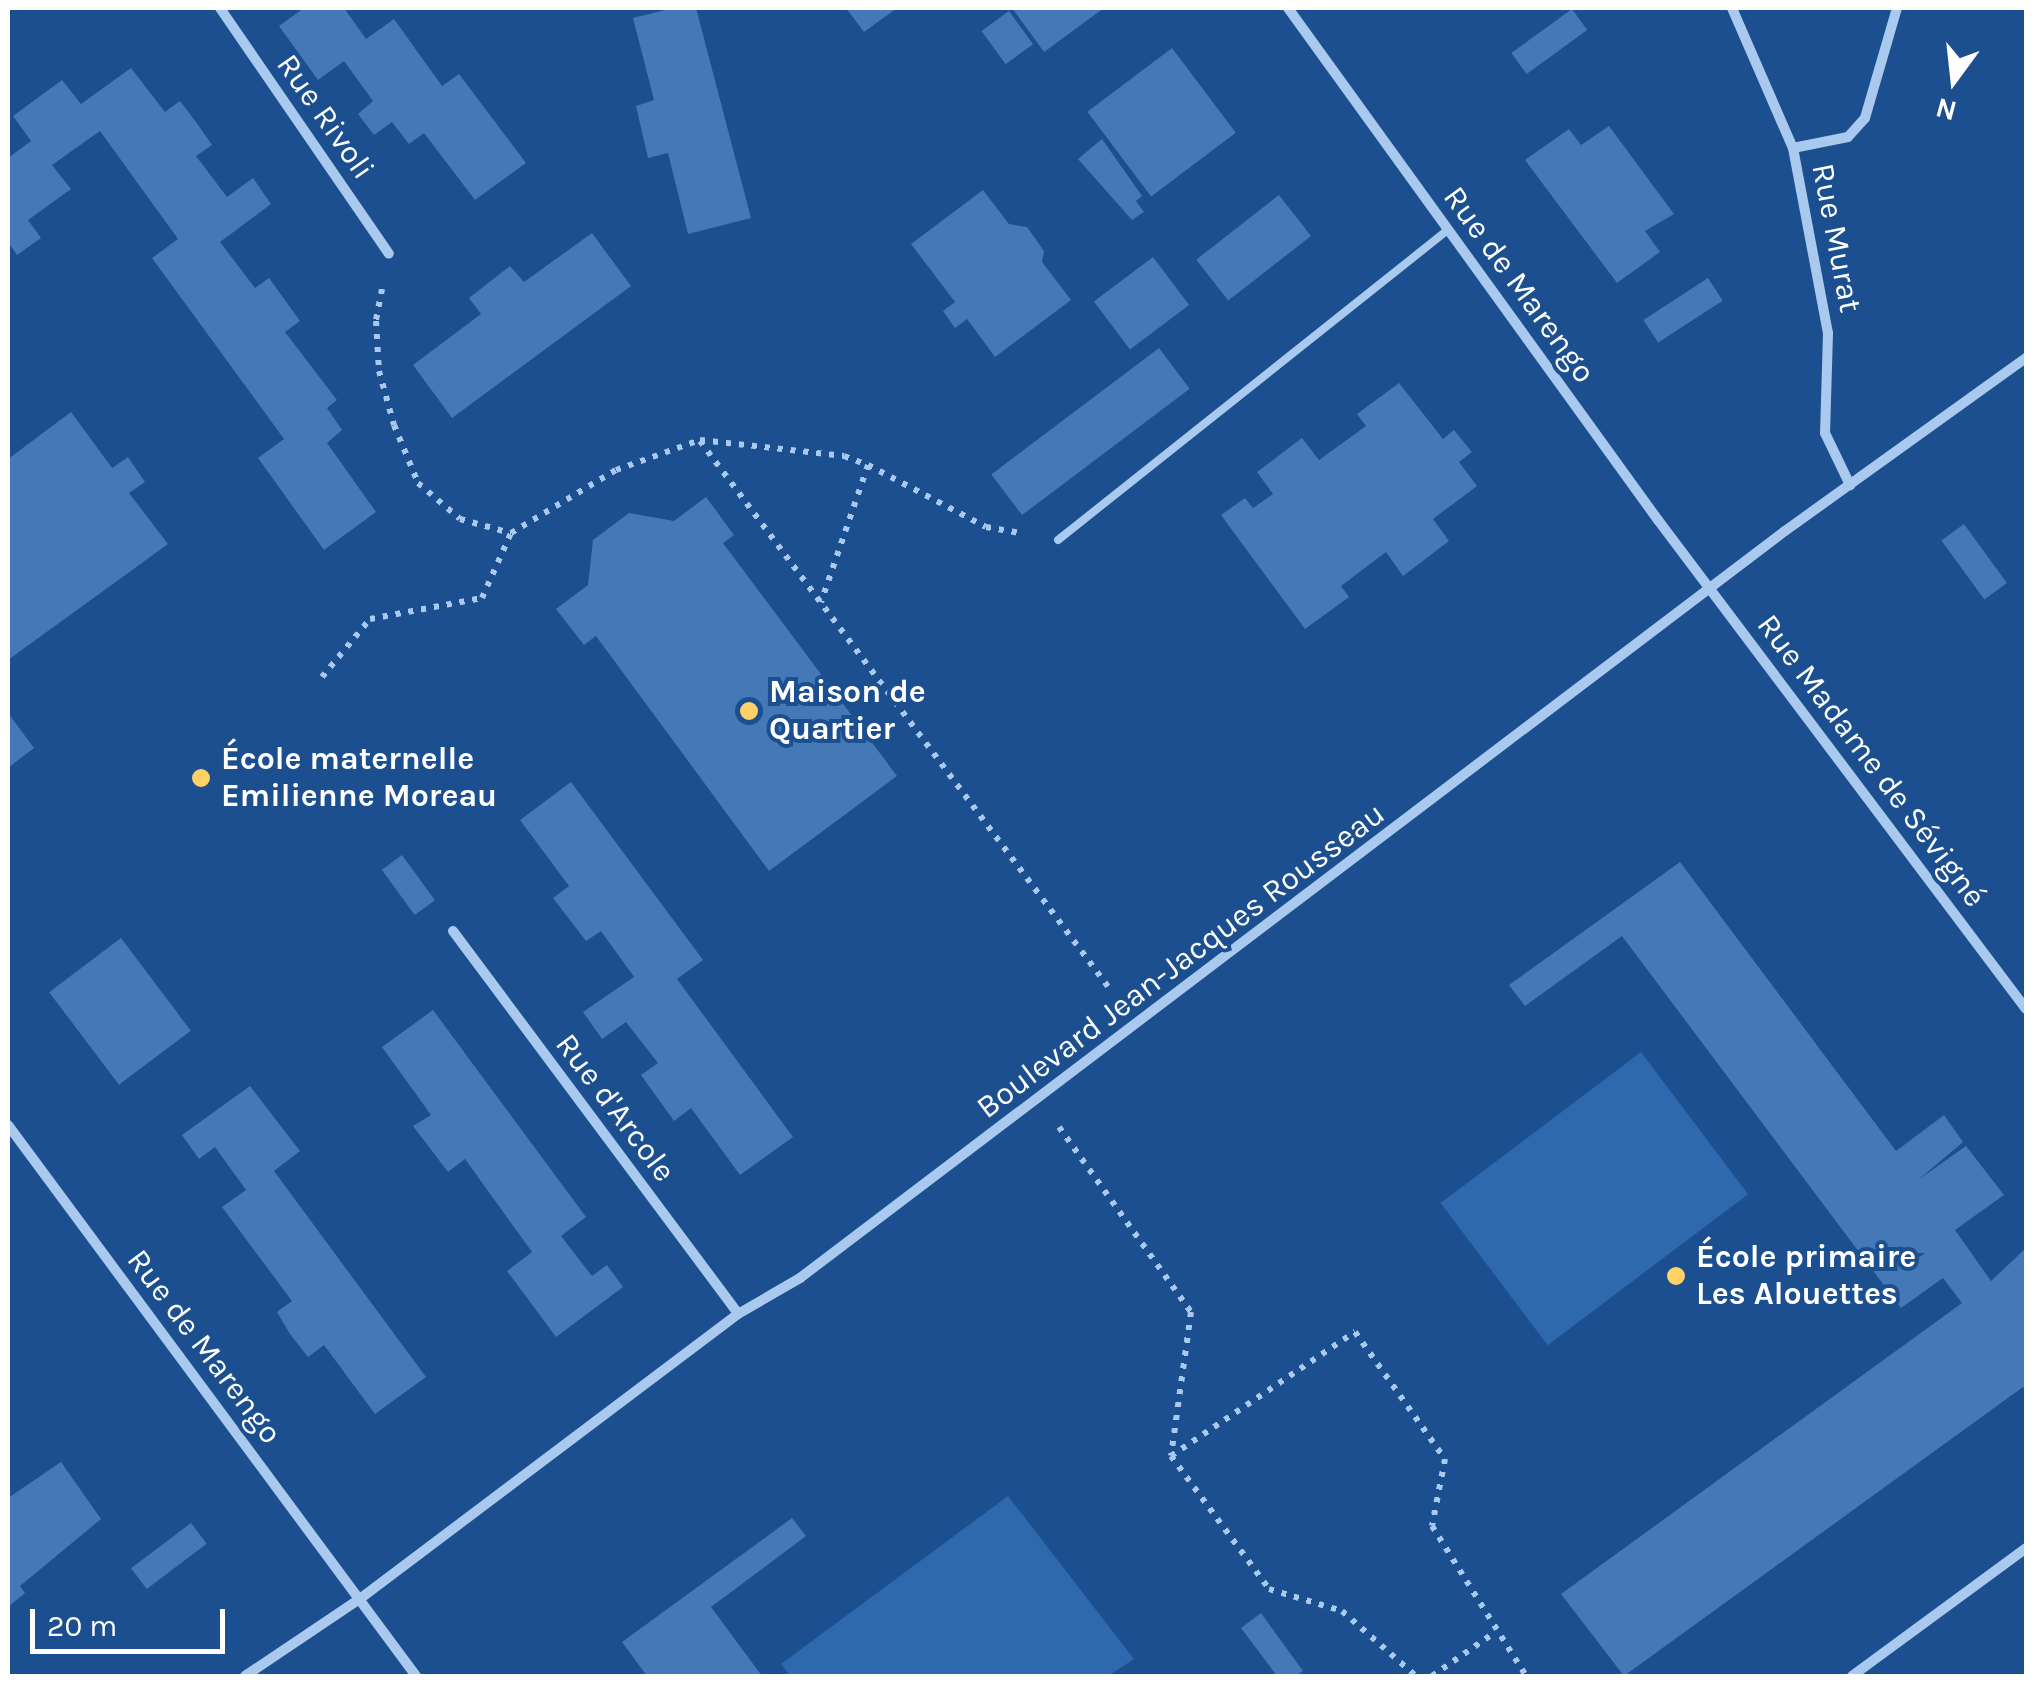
<!DOCTYPE html>
<html>
<head>
<meta charset="utf-8">
<style>
	body { margin:0 }
	#map { position:relative; width:2034px; height:1684px; overflow:hidden; background:#1b4f8f; font-family:Karla,sans-serif }
	div>[style] { position:absolute }
	.green>* { inset:0; background:#2e69ad; transform-origin:0 0 }
	.building>* { inset:0; background:#4478b7; transform-origin:0 0 }
	.path>* { height:6px; margin-top:-3px; transform-origin:0; background:repeating-linear-gradient(90deg,#a9c9ee 0 5px,transparent 0 13px) }
	.lane>* { height:8px; margin:-4px; padding:0 4px; transform-origin:4px; border-radius:4px; background:#a9c9ee }
	.street>* { height:10px; margin:-5px; padding:0 5px; transform-origin:5px; border-radius:5px; background:#a9c9ee }
	.dots>* { width:28px; height:28px; translate:-50% -50%; box-sizing:border-box; border:5px solid #1b4f8f; border-radius:50% }
	span { translate:-50% -50%; white-space:nowrap; text-align:center; line-height:1.15; -webkit-text-stroke:8px #1b4f8f; paint-order:stroke }
	.street-label { font-size:32px; color:#fff }
	.poi-label { font-size:32px; color:#fff; font-weight:700 }
	.left { translate:0 -50%; text-align:left }
	.frame { position:absolute; inset:0; border:10px solid #fff; pointer-events:none }
	.north { position:absolute; left:1904px; top:30px; width:100px; height:100px; -webkit-text-stroke:8px #1b4f8f; paint-order:stroke; rotate:195deg; font-size:28px; font-weight:700; line-height:40px; text-align:center; color:#fff }
	.north::after { content:''; display:block; margin:auto; width:35px; height:45px; background:#fff; clip-path:polygon(50% 0,100% 100%,50% 72%,0 100%) }
	.scale { position:absolute; left:30px; top:1609px; width:195px; height:45px; box-sizing:border-box; border:5px solid #fff; border-top:0; padding-left:12px; font-size:30px; line-height:35px; white-space:nowrap; color:#fff; -webkit-text-stroke:8px #1b4f8f; paint-order:stroke }
</style>
</head>
<body>
<div id="map">
	<div class="green">
		<div style="left:1641px;top:1052px;width:178px;height:251px;rotate:53deg"></div>
		<div style="clip-path:polygon(1008px 1496px,1134px 1659px,1108px 1676px,790px 1676px,781px 1664px)"></div>
	</div>
	<div class="building">
		<div style="clip-path:polygon(304px 8px,344px 8px,366px 39px,394px 19px,442px 86px,459px 74px,526px 163px,475px 200px,424px 133px,409px 144px,392px 122px,374px 135px,358px 114px,373px 101px,344px 61px,318px 80px,279px 26px)"></div>
		<div style="clip-path:polygon(673px 8px,696px 8px,751px 218px,688px 234px,668px 153px,648px 158px,636px 106px,654px 100px,633px 18px)"></div>
		<div style="clip-path:polygon(846px 8px,897px 8px,864px 32px)"></div>
		<div style="clip-path:polygon(1012px 8px,1104px 8px,1044px 52px)"></div>
		<div style="left:1572px;top:9px;width:26px;height:75px;rotate:54deg"></div>
		<div style="left:1009px;top:11px;width:41px;height:34px;rotate:54deg"></div>
		<div style="left:1172px;top:48px;width:106px;height:106px;rotate:53deg"></div>
		<div style="clip-path:polygon(131px 68px,165px 112px,180px 101px,196px 122px,212px 145px,196px 156px,227px 197px,253px 178px,271px 204px,220px 242px,255px 288px,269px 278px,300px 321px,285px 332px,337px 400px,327px 408px,342px 430px,327px 443px,376px 512px,324px 550px,258px 458px,284px 439px,152px 258px,178px 239px,100px 131px,52px 165px,71px 189px,28px 220px,41px 238px,17px 255px,8px 242px,8px 158px,31px 141px,13px 116px,62px 80px,81px 104px)"></div>
		<div style="clip-path:polygon(1609px 126px,1674px 214px,1645px 231px,1660px 252px,1617px 283px,1525px 160px,1569px 129px,1581px 145px)"></div>
		<div style="clip-path:polygon(1102px 139px,1142px 196px,1136px 201px,1144px 212px,1132px 220px,1078px 159px)"></div>
		<div style="clip-path:polygon(983px 190px,1009px 224px,1027px 227px,1044px 251px,1042px 262px,1071px 300px,995px 357px,967px 319px,955px 328px,943px 311px,955px 302px,911px 244px)"></div>
		<div style="left:1279px;top:195px;width:52px;height:105px;rotate:52deg"></div>
		<div style="clip-path:polygon(592px 233px,631px 286px,452px 418px,413px 365px,481px 314px,469px 298px,510px 266px,524px 282px)"></div>
		<div style="left:1153px;top:257px;width:60px;height:74px;rotate:53deg"></div>
		<div style="left:1708px;top:278px;width:27px;height:77px;rotate:57deg"></div>
		<div style="left:1159px;top:348px;width:51px;height:210px;rotate:53deg"></div>
		<div style="clip-path:polygon(1399px 383px,1443px 439px,1454px 430px,1472px 452px,1459px 462px,1477px 486px,1433px 519px,1449px 541px,1403px 576px,1386px 552px,1341px 586px,1349px 597px,1305px 629px,1221px 515px,1245px 498px,1253px 508px,1273px 494px,1257px 472px,1302px 438px,1319px 460px,1366px 426px,1357px 414px)"></div>
		<div style="clip-path:polygon(71px 412px,112px 468px,128px 457px,145px 482px,129px 493px,168px 544px,8px 660px,8px 459px)"></div>
		<div style="clip-path:polygon(706px 497px,734px 535px,723px 543px,897px 776px,769px 871px,596px 636px,584px 645px,556px 609px,588px 585px,593px 540px,629px 513px,674px 521px)"></div>
		<div style="left:1964px;top:524px;width:73px;height:28px;rotate:54deg"></div>
		<div style="clip-path:polygon(8px 713px,34px 748px,8px 768px)"></div>
		<div style="clip-path:polygon(571px 782px,703px 960px,677px 979px,793px 1137px,740px 1175px,691px 1108px,674px 1121px,641px 1075px,658px 1063px,626px 1022px,602px 1039px,583px 1012px,634px 977px,601px 931px,586px 941px,553px 898px,569px 886px,520px 820px)"></div>
		<div style="left:402px;top:855px;width:56px;height:25px;rotate:54deg"></div>
		<div style="clip-path:polygon(1680px 862px,1896px 1151px,1944px 1115px,1963px 1142px,1918px 1180px,1966px 1146px,2004px 1195px,1955px 1230px,1991px 1281px,2026px 1248px,2026px 1392px,2023px 1387px,1624px 1676px,1561px 1594px,1962px 1303px,1943px 1278px,1901px 1308px,1622px 936px,1525px 1006px,1509px 985px)"></div>
		<div style="left:121px;top:938px;width:116px;height:90px;rotate:53deg"></div>
		<div style="clip-path:polygon(433px 1010px,586px 1217px,561px 1236px,592px 1276px,607px 1265px,623px 1287px,556px 1337px,507px 1271px,532px 1252px,465px 1159px,448px 1172px,413px 1126px,431px 1115px,382px 1047px)"></div>
		<div style="clip-path:polygon(250px 1086px,300px 1151px,274px 1171px,426px 1377px,375px 1414px,324px 1345px,308px 1357px,290px 1334px,277px 1312px,292px 1301px,222px 1207px,246px 1190px,215px 1147px,199px 1159px,182px 1135px)"></div>
		<div style="clip-path:polygon(61px 1462px,101px 1519px,20px 1586px,25px 1593px,8px 1607px,8px 1498px)"></div>
		<div style="clip-path:polygon(792px 1518px,806px 1536px,711px 1607px,762px 1676px,647px 1676px,622px 1642px)"></div>
		<div style="left:191px;top:1523px;width:26px;height:75px;rotate:53deg"></div>
		<div style="clip-path:polygon(1261px 1613px,1303px 1671px,1295px 1676px,1277px 1676px,1241px 1628px)"></div>
	</div>
	<div class="path">
		<div style="left:382px;top:289px;width:33px;rotate:101deg"></div>
		<div style="left:376px;top:321px;width:50px;rotate:86.6deg"></div>
		<div style="left:379px;top:371px;width:56px;rotate:74.5deg"></div>
		<div style="left:394px;top:425px;width:63px;rotate:67.5deg"></div>
		<div style="left:418px;top:483px;width:55px;rotate:40.6deg"></div>
		<div style="left:460px;top:519px;width:53px;rotate:15.4deg"></div>
		<div style="left:511px;top:533px;width:122px;rotate:-31deg"></div>
		<div style="left:616px;top:470px;width:89px;rotate:-19.7deg"></div>
		<div style="left:700px;top:440px;width:145px;rotate:6.3deg"></div>
		<div style="left:844px;top:456px;width:26px;rotate:21deg"></div>
		<div style="left:868px;top:465px;width:145px;rotate:108.9deg"></div>
		<div style="left:700px;top:441px;width:688px;rotate:53.21deg"></div>
		<div style="left:868px;top:465px;width:133px;rotate:27.7deg"></div>
		<div style="left:986px;top:527px;width:36px;rotate:10deg"></div>
		<div style="left:322px;top:677px;width:75px;rotate:-50.4deg"></div>
		<div style="left:370px;top:619px;width:114px;rotate:-10.6deg"></div>
		<div style="left:482px;top:598px;width:71px;rotate:-66deg"></div>
		<div style="left:1059px;top:1127px;width:227px;rotate:54.5deg"></div>
		<div style="left:1191px;top:1312px;width:145px;rotate:97.9deg"></div>
		<div style="left:1171px;top:1456px;width:165px;rotate:53.6deg"></div>
		<div style="left:1269px;top:1589px;width:76px;rotate:16.8deg"></div>
		<div style="left:1342px;top:1611px;width:98px;rotate:41.3deg"></div>
		<div style="left:1171px;top:1456px;width:222px;rotate:-34deg"></div>
		<div style="left:1355px;top:1332px;width:156px;rotate:54.7deg"></div>
		<div style="left:1445px;top:1459px;width:68px;rotate:101deg"></div>
		<div style="left:1432px;top:1526px;width:177px;rotate:57.9deg"></div>
		<div style="left:1432px;top:1676px;width:75px;rotate:-34.7deg"></div>
	</div>
	<div class="lane">
		<div style="left:1058px;top:540px;width:498px;rotate:-38.5deg"></div>
	</div>
	<div class="street">
		<div style="left:220px;top:8px;width:298px;rotate:55.5deg"></div>
		<div style="left:1288px;top:8px;width:632px;rotate:54.15deg"></div>
		<div style="left:1658px;top:520px;width:612px;rotate:53.04deg"></div>
		<div style="left:1732px;top:8px;width:153px;rotate:66.5deg"></div>
		<div style="left:1793px;top:148px;width:188px;rotate:79.3deg"></div>
		<div style="left:1828px;top:333px;width:100px;rotate:91.7deg"></div>
		<div style="left:1825px;top:433px;width:58px;rotate:64.3deg"></div>
		<div style="left:1793px;top:148px;width:56px;rotate:-11.3deg"></div>
		<div style="left:1848px;top:137px;width:25px;rotate:-48deg"></div>
		<div style="left:1865px;top:118px;width:115px;rotate:-73.8deg"></div>
		<div style="left:453px;top:931px;width:477px;rotate:53.3deg"></div>
		<div style="left:8px;top:1125px;width:686px;rotate:53.48deg"></div>
		<div style="left:245px;top:1676px;width:140px;rotate:-33.9deg"></div>
		<div style="left:361px;top:1598px;width:472px;rotate:-37deg"></div>
		<div style="left:738px;top:1314px;width:72px;rotate:-30.1deg"></div>
		<div style="left:800px;top:1278px;width:1236px;rotate:-37.18deg"></div>
		<div style="left:1785px;top:531px;width:297px;rotate:-35.7deg"></div>
		<div style="left:1852px;top:1676px;width:216px;rotate:-36.3deg"></div>
	</div>
	<div class="dots">
		<div style="left:749px;top:711px;background:#ffd166"></div>
		<div style="left:201px;top:778px;background:#ffd166"></div>
		<div style="left:1676px;top:1276px;background:#ffd166"></div>
	</div>
	<div class="street-label">
		<span style="left:325px;top:117px;rotate:55deg">Rue Rivoli</span>
		<span style="left:1836px;top:238px;rotate:79deg">Rue Murat</span>
		<span style="left:1519px;top:285px;rotate:54deg">Rue de Marengo</span>
		<span style="left:1871px;top:761px;rotate:53deg">Rue Madame de Sévigné</span>
		<span style="left:1181px;top:961px;rotate:-37deg">Boulevard Jean-Jacques Rousseau</span>
		<span style="left:615px;top:1108px;rotate:53deg">Rue d'Arcole</span>
		<span style="left:204px;top:1347px;rotate:53deg">Rue de Marengo</span>
	</div>
	<div class="poi-label">
		<span class="left" style="left:769px;top:711px">Maison de<br>Quartier</span>
		<span class="left" style="left:221px;top:778px">École maternelle<br>Emilienne Moreau</span>
		<span class="left" style="left:1696px;top:1276px">École primaire<br>Les Alouettes</span>
	</div>
	<div class="frame"></div>
	<div class="north">N</div>
	<div class="scale">20 m</div>
</div>
</body>
</html>
